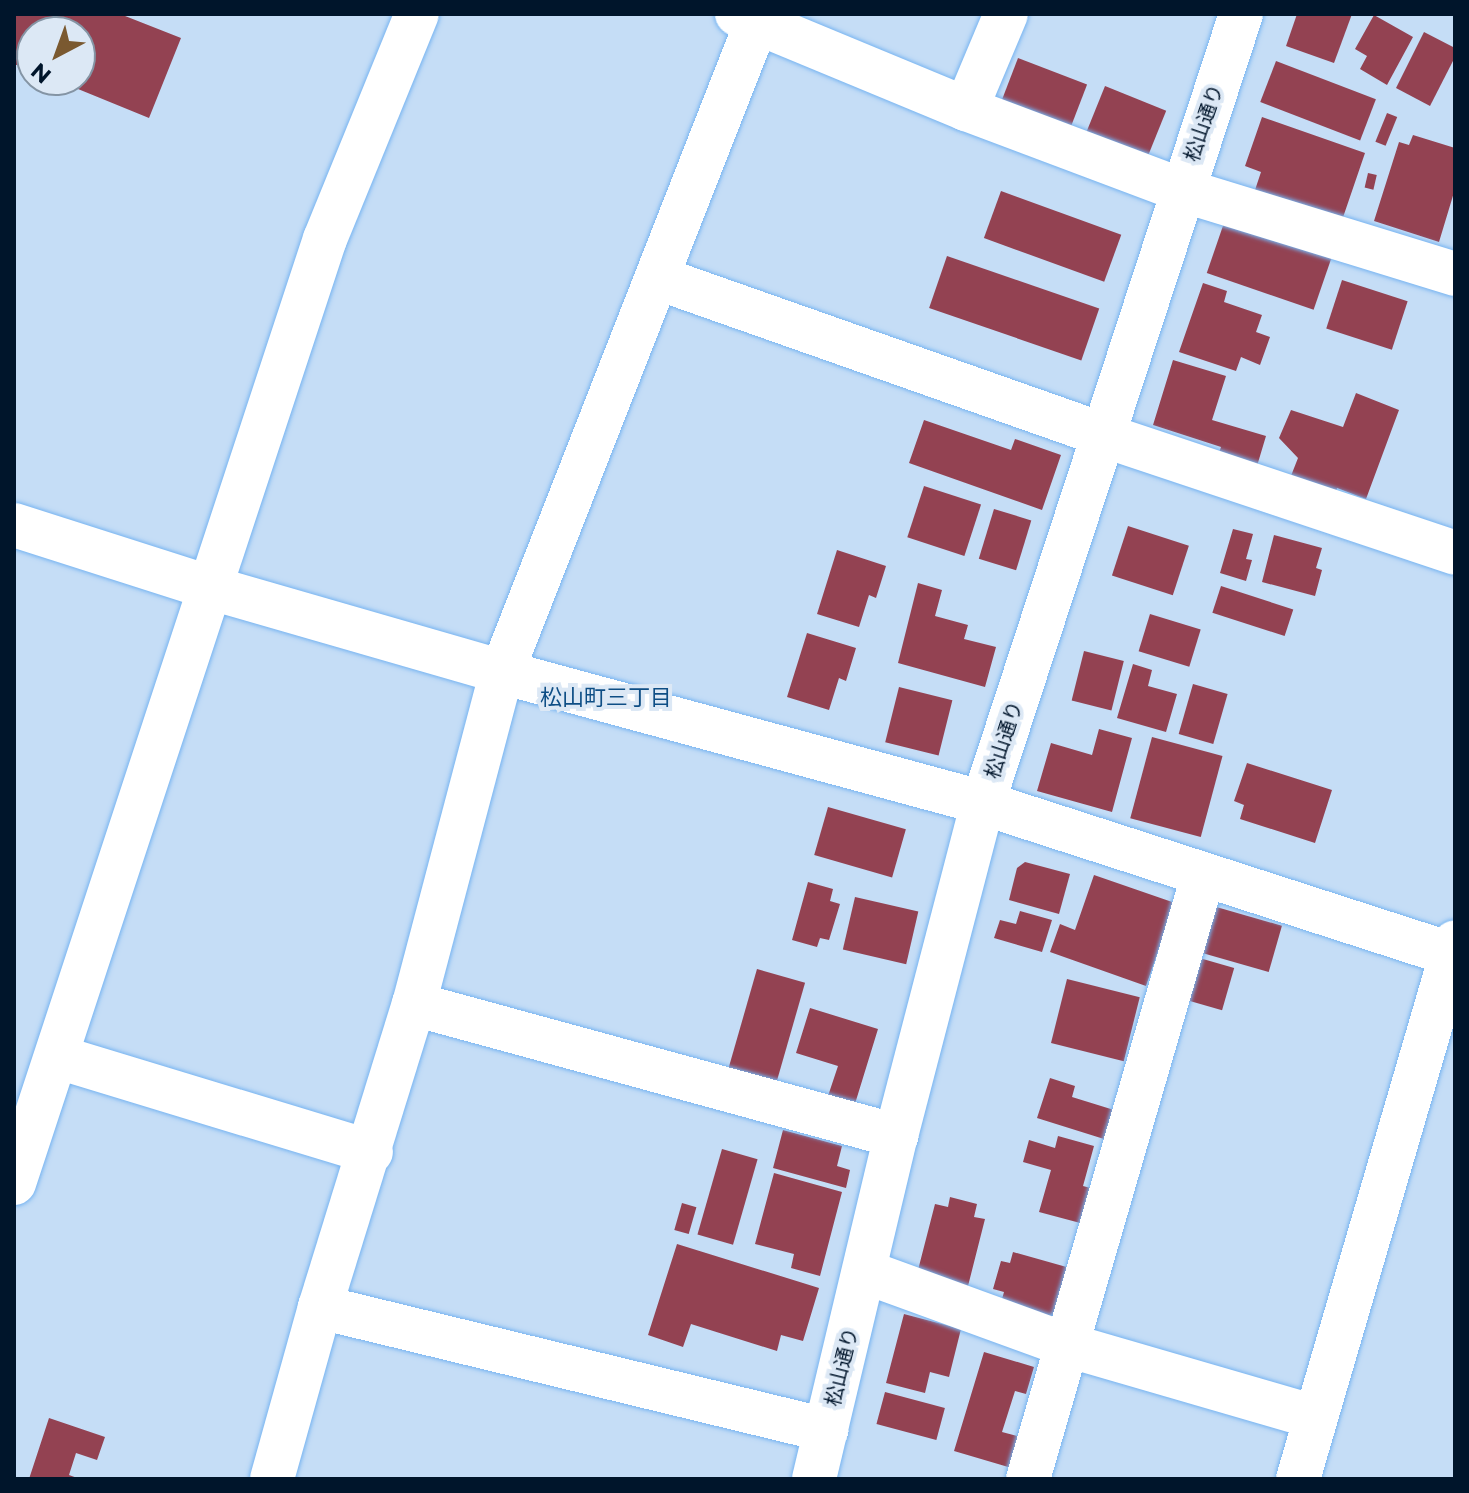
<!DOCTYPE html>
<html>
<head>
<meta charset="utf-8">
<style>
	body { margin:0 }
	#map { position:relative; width:1469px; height:1493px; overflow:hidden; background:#c5ddf6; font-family:Montserrat,"Noto Sans JP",sans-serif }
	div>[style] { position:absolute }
	.building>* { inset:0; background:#934252; transform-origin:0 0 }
	.roads { filter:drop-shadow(0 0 2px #77b4f1) drop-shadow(0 0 2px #77b4f1) }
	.minor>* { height:44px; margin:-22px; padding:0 22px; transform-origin:22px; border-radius:22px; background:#fff }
	.tertiary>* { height:44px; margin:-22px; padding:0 22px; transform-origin:22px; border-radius:22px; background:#fff }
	span { translate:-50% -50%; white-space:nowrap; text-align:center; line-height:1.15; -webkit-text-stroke:8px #dce8f5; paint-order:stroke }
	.street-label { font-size:20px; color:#00152b }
	.neighbourhood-label { font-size:22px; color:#0e4e85 }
	.frame { position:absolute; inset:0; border:16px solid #00152b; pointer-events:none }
	.north { position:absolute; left:16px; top:16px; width:80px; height:80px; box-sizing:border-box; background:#dce8f5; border:2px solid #8494a4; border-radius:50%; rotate:221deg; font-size:22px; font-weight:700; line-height:32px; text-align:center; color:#00152b }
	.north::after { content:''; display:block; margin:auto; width:28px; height:36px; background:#7a5930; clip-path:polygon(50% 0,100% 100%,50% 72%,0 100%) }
</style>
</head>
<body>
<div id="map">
	<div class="building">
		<div style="clip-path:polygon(14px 14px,120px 14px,181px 38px,149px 118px,56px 80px,80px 80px,80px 32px,32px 32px,32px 71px,14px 64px)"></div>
		<div style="clip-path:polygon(1297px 14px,1352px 14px,1334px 63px,1286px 46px)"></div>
		<div style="clip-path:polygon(1374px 15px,1413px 37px,1387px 85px,1360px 69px,1367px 56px,1355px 49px)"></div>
		<div style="clip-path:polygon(1424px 32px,1455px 48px,1455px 57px,1430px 106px,1396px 88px)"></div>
		<div style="left:1018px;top:58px;width:74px;height:49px;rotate:21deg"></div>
		<div style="left:1276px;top:61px;width:107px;height:44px;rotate:21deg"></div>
		<div style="left:1105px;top:86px;width:66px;height:56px;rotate:22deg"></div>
		<div style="left:1387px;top:113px;width:11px;height:31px;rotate:22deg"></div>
		<div style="clip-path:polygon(1262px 117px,1365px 153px,1338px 232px,1251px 202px,1261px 172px,1245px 166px)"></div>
		<div style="clip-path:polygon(1413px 135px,1455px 148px,1455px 189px,1439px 242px,1374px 221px,1399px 142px,1409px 145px)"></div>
		<div style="left:1368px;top:173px;width:9px;height:15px;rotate:13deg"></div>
		<div style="left:1001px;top:191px;width:128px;height:50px;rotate:20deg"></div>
		<div style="left:1225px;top:220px;width:113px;height:56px;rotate:19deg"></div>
		<div style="left:947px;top:256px;width:161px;height:55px;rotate:19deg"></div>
		<div style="left:1342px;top:280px;width:69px;height:51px;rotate:18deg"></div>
		<div style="clip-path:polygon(1203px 283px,1227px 291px,1224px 302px,1262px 315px,1256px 332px,1270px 337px,1260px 365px,1241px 357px,1236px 371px,1179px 352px)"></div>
		<div style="clip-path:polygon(1173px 360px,1226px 376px,1212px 420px,1266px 436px,1254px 476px,1215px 464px,1221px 447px,1153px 425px)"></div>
		<div style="clip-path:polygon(1356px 393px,1399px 410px,1366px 499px,1337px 488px,1332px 503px,1287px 486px,1298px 458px,1279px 438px,1291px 410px,1343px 427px)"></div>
		<div style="clip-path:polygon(924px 420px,1011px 450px,1015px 439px,1061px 455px,1042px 510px,909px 463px)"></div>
		<div style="left:924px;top:486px;width:60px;height:54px;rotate:18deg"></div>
		<div style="left:994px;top:509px;width:39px;height:52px;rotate:17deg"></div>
		<div style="left:1128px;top:526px;width:64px;height:52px;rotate:18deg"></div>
		<div style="clip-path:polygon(1233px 529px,1253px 534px,1246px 559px,1252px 560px,1246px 581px,1220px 573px)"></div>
		<div style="clip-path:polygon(1274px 535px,1322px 548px,1316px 568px,1322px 570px,1315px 596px,1262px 582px)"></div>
		<div style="clip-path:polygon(837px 550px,886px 566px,876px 598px,869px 595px,859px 627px,817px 614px)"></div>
		<div style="clip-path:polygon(918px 583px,942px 590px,935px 616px,968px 625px,964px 639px,996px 647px,985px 687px,898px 663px)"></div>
		<div style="left:1221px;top:586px;width:76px;height:28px;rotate:18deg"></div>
		<div style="left:1150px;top:614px;width:53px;height:39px;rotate:17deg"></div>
		<div style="clip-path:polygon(807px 633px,856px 648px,846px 681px,839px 678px,829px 710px,787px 697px)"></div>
		<div style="left:1084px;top:651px;width:41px;height:51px;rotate:14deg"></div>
		<div style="clip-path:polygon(1133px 664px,1152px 670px,1148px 686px,1177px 694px,1166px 732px,1117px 718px)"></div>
		<div style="left:1193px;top:684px;width:36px;height:52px;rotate:16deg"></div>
		<div style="left:899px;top:687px;width:55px;height:57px;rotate:14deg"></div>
		<div style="clip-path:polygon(1099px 729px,1132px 738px,1112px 812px,1037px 791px,1051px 743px,1092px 755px)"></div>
		<div style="left:1152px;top:737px;width:73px;height:84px;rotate:15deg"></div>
		<div style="clip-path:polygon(1247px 763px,1332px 790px,1315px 843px,1240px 819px,1244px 805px,1234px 801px)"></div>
		<div style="left:828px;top:807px;width:81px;height:50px;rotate:16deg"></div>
		<div style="clip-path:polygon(1025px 862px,1070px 874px,1059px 914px,1009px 900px,1017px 868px)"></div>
		<div style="clip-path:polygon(1094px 875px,1175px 903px,1146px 986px,1050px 952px,1060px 924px,1075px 930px)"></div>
		<div style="clip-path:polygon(808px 882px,833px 889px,830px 901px,840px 904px,829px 940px,820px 938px,817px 947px,792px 940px)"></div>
		<div style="left:855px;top:897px;width:65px;height:54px;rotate:13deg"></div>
		<div style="left:1206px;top:904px;width:79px;height:48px;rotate:16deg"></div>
		<div style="clip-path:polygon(1020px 911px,1052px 920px,1042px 952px,994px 938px,1000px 920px,1016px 924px)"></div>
		<div style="left:1189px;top:955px;width:47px;height:44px;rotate:16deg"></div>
		<div style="left:757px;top:969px;width:50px;height:108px;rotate:16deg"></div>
		<div style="left:1067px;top:979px;width:75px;height:66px;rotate:14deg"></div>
		<div style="clip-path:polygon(810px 1008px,878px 1029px,854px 1107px,827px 1099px,838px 1066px,796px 1053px)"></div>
		<div style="clip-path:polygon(1050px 1078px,1075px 1086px,1072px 1097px,1114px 1110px,1104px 1139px,1037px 1118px)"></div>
		<div style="clip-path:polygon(783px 1130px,842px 1146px,837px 1166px,850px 1170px,846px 1188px,773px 1168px)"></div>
		<div style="clip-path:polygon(1058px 1136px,1094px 1146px,1083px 1186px,1094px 1189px,1084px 1224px,1039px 1212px,1051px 1170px,1023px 1162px,1029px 1140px,1055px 1148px)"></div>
		<div style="left:722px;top:1149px;width:37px;height:89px;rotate:16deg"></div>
		<div style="clip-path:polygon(774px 1173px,842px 1192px,820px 1276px,791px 1268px,794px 1254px,755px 1244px)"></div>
		<div style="clip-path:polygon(950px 1197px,977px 1204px,974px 1217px,985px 1219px,968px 1286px,917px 1274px,935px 1204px,948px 1207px)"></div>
		<div style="left:682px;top:1203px;width:15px;height:28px;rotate:16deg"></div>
		<div style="clip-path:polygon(677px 1244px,819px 1288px,803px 1341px,781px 1335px,777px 1351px,691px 1324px,683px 1347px,648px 1335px)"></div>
		<div style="clip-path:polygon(1013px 1252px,1070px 1268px,1055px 1321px,1000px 1306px,1004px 1292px,993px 1289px,1001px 1261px,1010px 1263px)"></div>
		<div style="clip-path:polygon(904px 1314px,961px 1329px,949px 1377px,930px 1372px,925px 1393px,886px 1383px)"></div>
		<div style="clip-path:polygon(984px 1352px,1034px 1367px,1026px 1394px,1015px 1391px,1002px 1432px,1024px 1438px,1015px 1469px,954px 1451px)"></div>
		<div style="left:885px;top:1392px;width:62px;height:33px;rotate:15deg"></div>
		<div style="clip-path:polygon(49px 1418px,105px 1437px,97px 1460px,76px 1453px,69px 1475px,80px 1479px,29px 1479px)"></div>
	</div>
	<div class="roads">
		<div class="minor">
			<div style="left:737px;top:14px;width:248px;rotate:22.5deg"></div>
			<div style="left:966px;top:109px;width:231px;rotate:20.6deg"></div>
			<div style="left:1182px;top:190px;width:286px;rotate:17.1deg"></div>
			<div style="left:966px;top:109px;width:103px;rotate:-67.2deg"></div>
			<div style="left:658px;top:278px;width:472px;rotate:19.4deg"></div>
			<div style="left:1103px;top:435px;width:371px;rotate:18.5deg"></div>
			<div style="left:14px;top:525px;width:204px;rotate:17.7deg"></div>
			<div style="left:208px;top:587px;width:306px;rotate:16.1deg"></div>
			<div style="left:502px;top:672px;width:499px;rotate:15.2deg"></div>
			<div style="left:983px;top:803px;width:496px;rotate:17.9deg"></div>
			<div style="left:414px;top:1004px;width:500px;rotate:15.3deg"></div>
			<div style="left:58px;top:1057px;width:327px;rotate:16.9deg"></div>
			<div style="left:14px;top:1183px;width:994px;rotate:-71.77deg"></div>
			<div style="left:325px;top:239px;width:243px;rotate:-67.8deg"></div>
			<div style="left:866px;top:1272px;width:214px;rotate:20deg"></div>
			<div style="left:1067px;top:1345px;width:258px;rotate:16.2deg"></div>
			<div style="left:320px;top:1307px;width:521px;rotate:13.66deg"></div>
			<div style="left:272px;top:1479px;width:179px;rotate:-74.4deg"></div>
			<div style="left:320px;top:1307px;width:317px;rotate:-72.8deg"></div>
			<div style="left:414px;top:1004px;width:343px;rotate:-75.2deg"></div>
			<div style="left:502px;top:672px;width:707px;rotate:-68.59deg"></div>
			<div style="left:1028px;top:1479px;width:628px;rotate:-73.82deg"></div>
		</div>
		<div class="tertiary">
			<div style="left:814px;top:1479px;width:353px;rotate:-76.6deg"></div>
			<div style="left:896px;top:1136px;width:344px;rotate:-75.4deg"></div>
			<div style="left:983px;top:803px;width:830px;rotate:-71.89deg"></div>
			<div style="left:1298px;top:1479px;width:559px;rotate:-73.7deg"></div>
		</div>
	</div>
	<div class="street-label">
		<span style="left:1204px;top:123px;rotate:-71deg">松山通り</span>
		<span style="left:1004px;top:740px;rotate:-72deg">松山通り</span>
		<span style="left:842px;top:1367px;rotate:-76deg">松山通り</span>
	</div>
	<div class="neighbourhood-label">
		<span style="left:606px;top:698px">松山町三丁目</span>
	</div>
	<div class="frame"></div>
	<div class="north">N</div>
</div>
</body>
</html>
